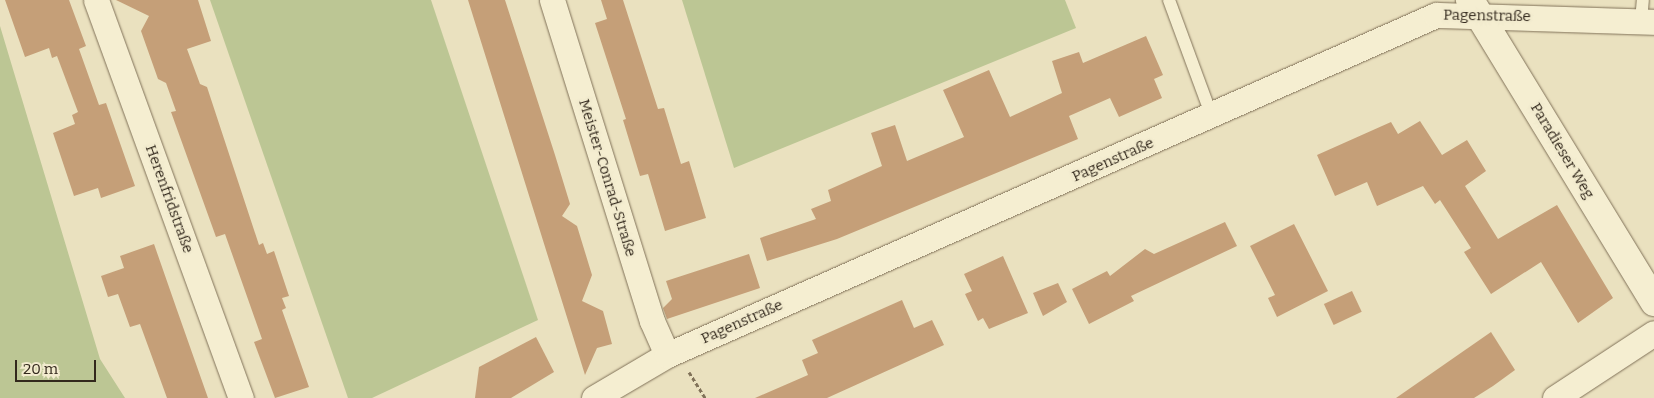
<!DOCTYPE html>
<html>
<head>
<meta charset="utf-8">
<style>
	body { margin:0 }
	#map { position:relative; width:1654px; height:398px; overflow:hidden; background:#eae1bf; font-family:Bitter,serif }
	div>[style] { position:absolute }
	.green>* { inset:0; background:#bcc694 }
	.building>* { inset:0; background:#c59f78; transform-origin:0 0 }
	.path>* { height:3px; margin-top:-1.5px; transform-origin:0; background:repeating-linear-gradient(90deg,#817259 0 4px,transparent 0 6.5px) }
	.roads { filter:drop-shadow(0 0 1px #817259) drop-shadow(0 0 1px #817259) }
	.lane>* { height:12px; margin:-6px; padding:0 6px; transform-origin:6px; border-radius:6px; background:#f5eed1 }
	.street>* { height:25px; margin:-12.5px; padding:0 12.5px; transform-origin:12.5px; border-radius:12.5px; background:#f5eed1 }
	.secondary>* { height:28px; margin:-14px; padding:0 14px; transform-origin:14px; border-radius:14px; background:#f5eed1 }
	span { translate:-50% -50%; white-space:nowrap; text-align:center; line-height:1.15; -webkit-text-stroke:4.5px #f2ebce; paint-order:stroke }
	.street-label { font-size:15px; color:#32281c }
	.scale { position:absolute; left:15px; top:360px; width:81px; height:22px; box-sizing:border-box; border:2px solid #32281c; border-top:0; padding-left:6px; font-size:15px; line-height:18px; white-space:nowrap; color:#32281c; -webkit-text-stroke:4px #f2ebce; paint-order:stroke }
</style>
</head>
<body>
<div id="map">
	<div class="green">
		<div style="clip-path:polygon(210px 0,431px 0,538px 320px,372px 398px,348px 398px)"></div>
		<div style="clip-path:polygon(682px 0,1065px 0,1076px 28px,734px 168px)"></div>
		<div style="clip-path:polygon(0 26px,100px 359px,125px 398px,0 398px)"></div>
	</div>
	<div class="building">
		<div style="clip-path:polygon(5px 0,69px 0,86px 46px,79px 49px,99px 105px,106px 103px,135px 186px,101px 198px,98px 188px,74px 196px,53px 133px,75px 124px,72px 115px,78px 112px,57px 56px,52px 58px,49px 48px,25px 57px)"></div>
		<div style="clip-path:polygon(116px 0,198px 0,211px 41px,187px 49px,200px 84px,207px 87px,259px 245px,263px 243px,267px 254px,274px 251px,289px 296px,282px 298px,286px 308px,282px 310px,309px 387px,275px 398px,254px 342px,262px 339px,225px 234px,216px 237px,171px 112px,176px 111px,166px 83px,158px 79px,141px 31px,149px 16px)"></div>
		<div style="clip-path:polygon(468px 0,505px 0,555px 155px,570px 204px,562px 216px,577px 226px,592px 275px,582px 301px,603px 311px,612px 344px,597px 348px,585px 375px)"></div>
		<div style="clip-path:polygon(601px 0,623px 0,658px 109px,664px 108px,681px 164px,689px 161px,706px 218px,665px 231px,648px 174px,640px 176px,623px 120px,626px 119px,595px 23px,607px 19px)"></div>
		<div style="clip-path:polygon(1146px 36px,1163px 75px,1154px 79px,1162px 98px,1119px 117px,1110px 98px,1069px 116px,1078px 139px,837px 239px,767px 261px,760px 238px,816px 219px,811px 209px,831px 201px,828px 190px,882px 166px,871px 133px,895px 125px,907px 161px,964px 137px,943px 90px,989px 70px,1010px 117px,1062px 93px,1052px 61px,1079px 52px,1083px 63px)"></div>
		<div style="clip-path:polygon(1420px 121px,1442px 155px,1467px 140px,1486px 171px,1465px 186px,1498px 239px,1557px 205px,1613px 298px,1578px 323px,1541px 262px,1491px 294px,1464px 252px,1471px 248px,1440px 200px,1435px 204px,1423px 186px,1377px 206px,1367px 182px,1335px 196px,1317px 155px,1391px 122px,1398px 134px)"></div>
		<div style="clip-path:polygon(1225px 222px,1237px 246px,1131px 296px,1134px 301px,1089px 324px,1072px 289px,1107px 271px,1110px 276px,1145px 249px,1154px 254px)"></div>
		<div style="clip-path:polygon(1294px 224px,1328px 291px,1277px 317px,1268px 298px,1275px 295px,1250px 246px)"></div>
		<div style="clip-path:polygon(154px 244px,177px 310px,208px 398px,167px 398px,140px 324px,130px 327px,118px 294px,108px 297px,101px 276px,124px 268px,120px 256px)"></div>
		<div style="clip-path:polygon(749px 254px,760px 288px,667px 319px,663px 308px,672px 299px,666px 281px)"></div>
		<div style="clip-path:polygon(1003px 256px,1028px 313px,989px 329px,983px 318px,978px 321px,965px 294px,972px 291px,964px 274px)"></div>
		<div style="clip-path:polygon(1058px 283px,1067px 302px,1043px 316px,1033px 293px)"></div>
		<div style="left:1352px;top:291px;width:23px;height:31px;rotate:65deg"></div>
		<div style="clip-path:polygon(902px 300px,914px 328px,932px 320px,944px 345px,827px 398px,755px 398px,808px 375px,802px 360px,818px 353px,812px 340px)"></div>
		<div style="clip-path:polygon(1491px 332px,1515px 370px,1493px 386px,1474px 398px,1396px 398px)"></div>
		<div style="clip-path:polygon(536px 337px,554px 372px,511px 398px,475px 398px,479px 367px)"></div>
	</div>
	<div class="path">
		<div style="left:689px;top:372px;width:31px;rotate:58deg"></div>
	</div>
	<div class="roads">
		<div class="lane">
			<div style="left:1169px;top:0;width:125px;rotate:69.8deg"></div>
			<div style="left:1641px;top:21px;width:21px;rotate:-85deg"></div>
		</div>
		<div class="street">
			<div style="left:96px;top:0;width:424px;rotate:70deg"></div>
			<div style="left:552px;top:0;width:336px;rotate:72.7deg"></div>
			<div style="left:652px;top:321px;width:37px;rotate:66deg"></div>
			<div style="left:594px;top:398px;width:85px;rotate:-30.5deg"></div>
			<div style="left:667px;top:355px;width:841px;rotate:-23.85deg"></div>
			<div style="left:1436px;top:15px;width:218px;rotate:1.8deg"></div>
			<div style="left:1555px;top:398px;width:118px;rotate:-33.3deg"></div>
		</div>
		<div class="secondary">
			<div style="left:1470px;top:0;width:354px;rotate:58.6deg"></div>
		</div>
	</div>
	<div class="street-label">
		<span style="left:1487px;top:16px;rotate:1deg">Pagenstraße</span>
		<span style="left:1562px;top:151px;rotate:59deg">Paradieser Weg</span>
		<span style="left:1113px;top:160px;rotate:-24deg">Pagenstraße</span>
		<span style="left:607px;top:178px;rotate:73deg">Meister-Conrad-Straße</span>
		<span style="left:169px;top:199px;rotate:70deg">Herenfridstraße</span>
		<span style="left:742px;top:322px;rotate:-24deg">Pagenstraße</span>
	</div>
	<div class="scale">20 m</div>
</div>
</body>
</html>
